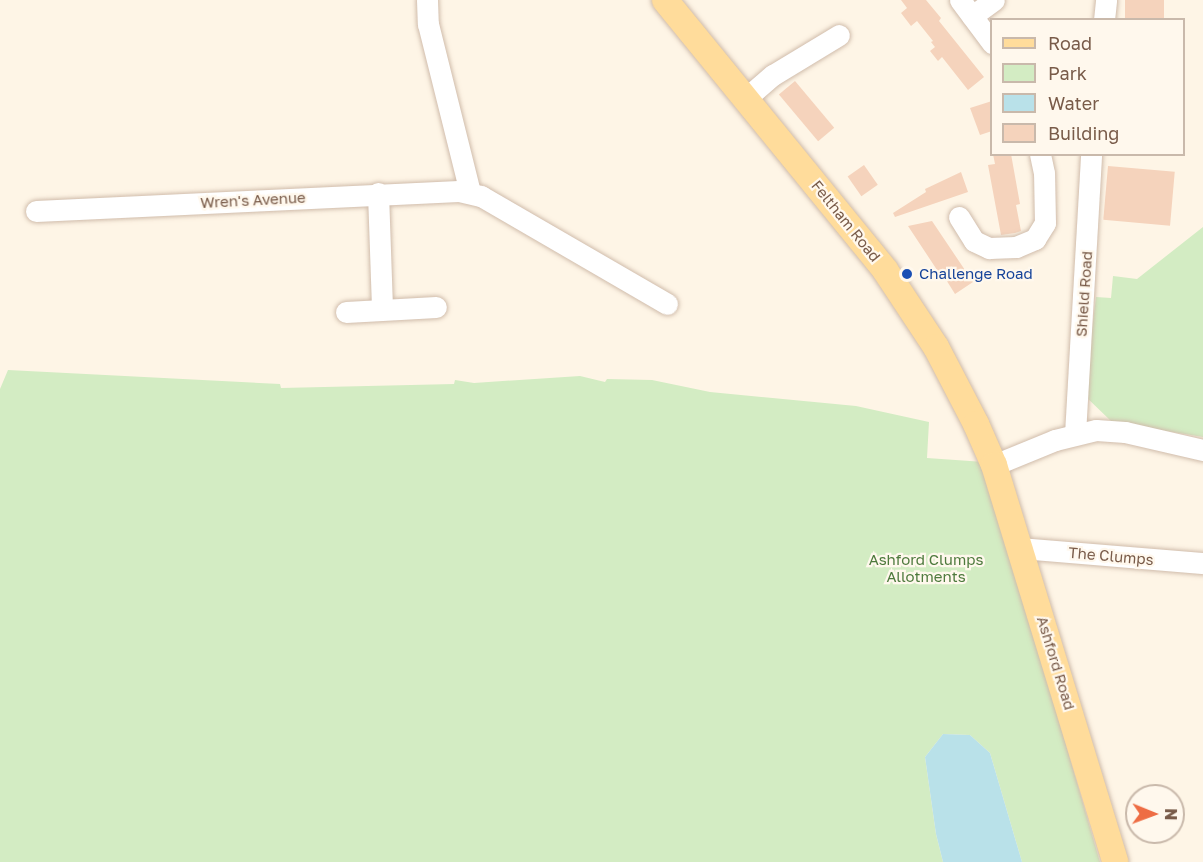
<!DOCTYPE html>
<html>
<head>
<meta charset="utf-8">
<style>
	body { margin:0 }
	#map { position:relative; width:1203px; height:862px; overflow:hidden; background:#fef5e6; font-family:"Golos Text",sans-serif }
	div>[style] { position:absolute }
	.green>* { inset:0; background:#d3ecc3 }
	.water>* { inset:0; background:#b9e1e9 }
	.building>* { inset:0; background:#f5d3bc; transform-origin:0 0 }
	.roads { filter:drop-shadow(0 0 2px #d0bcab) drop-shadow(0 0 2px #d0bcab) }
	.minor>* { height:21px; margin:-10.5px; padding:0 10.5px; transform-origin:10.5px; border-radius:10.5px; background:#fff }
	.major>* { height:26px; margin:-13px; padding:0 13px; transform-origin:13px; border-radius:13px; background:#ffdc9b }
	.dots>* { width:16px; height:16px; translate:-50% -50%; box-sizing:border-box; border:3px solid #fff8ed; border-radius:50% }
	span { translate:-50% -50%; white-space:nowrap; text-align:center; line-height:1.15; -webkit-text-stroke:4.5px #fff8ed; paint-order:stroke }
	.street-label { font-size:15px; color:#795b49 }
	.transit-label { font-size:15px; color:#164399 }
	.left { translate:0 -50%; text-align:left }
	.park-label { font-size:15px; color:#4e7a3d }
	.legend { position:absolute; left:990px; top:18px; width:195px; height:138px; box-sizing:border-box; background:#fff8ed; border:2px solid #c9b9ab; margin:0; padding:8px 10px; list-style:none; font-size:18px; color:#795b49 }
	.legend li { display:flex; align-items:center; gap:12px; height:30px }
	.legend b { width:30px; border:2px solid #c9b9ab }
	.north { position:absolute; left:1125px; top:784px; width:60px; height:60px; box-sizing:border-box; background:#fff8ed; border:2px solid #c9b9ab; border-radius:50%; rotate:91deg; font-size:16px; font-weight:700; line-height:24px; text-align:center; color:#795b49 }
	.north::after { content:''; display:block; margin:auto; width:21px; height:27px; background:#ee6d44; clip-path:polygon(50% 0,100% 100%,50% 72%,0 100%) }
</style>
</head>
<body>
<div id="map">
	<div class="green">
		<div style="clip-path:polygon(1203px 227px,1203px 437px,1112px 422px,1084px 395px,1096px 297px,1111px 298px,1113px 276px,1137px 279px)"></div>
		<div style="clip-path:polygon(8px 370px,280px 384px,281px 388px,454px 384px,455px 380px,474px 383px,580px 376px,605px 382px,607px 379px,652px 380px,710px 392px,856px 406px,929px 422px,927px 458px,984px 462px,1100px 862px,1022px 862px,990px 753px,970px 735px,943px 734px,925px 757px,936px 834px,943px 862px,0 862px,0 389px)"></div>
	</div>
	<div class="water">
		<div style="clip-path:polygon(943px 734px,970px 735px,990px 753px,1022px 862px,943px 862px,936px 834px,925px 757px)"></div>
	</div>
	<div class="building">
		<div style="clip-path:polygon(901px 0,926px 0,941px 18px,939px 21px,984px 77px,968px 90px,942px 57px,938px 61px,930px 51px,935px 47px,931px 42px,933px 41px,917px 21px,911px 26px,901px 13px,907px 8px)"></div>
		<div style="left:1125px;top:0;width:39px;height:20px"></div>
		<div style="left:795px;top:81px;width:61px;height:21px;rotate:50deg"></div>
		<div style="clip-path:polygon(992px 101px,992px 131px,980px 135px,970px 108px)"></div>
		<div style="clip-path:polygon(993px 154px,1011px 154px,1020px 204px,1016px 205px,1021px 231px,1015px 233px,1001px 235px,988px 165px,995px 164px)"></div>
		<div style="left:864px;top:165px;width:24px;height:20px;rotate:55deg"></div>
		<div style="left:1108px;top:166px;width:67px;height:54px;rotate:5deg"></div>
		<div style="clip-path:polygon(961px 172px,968px 192px,895px 217px,893px 213px,926px 192px,925px 189px)"></div>
		<div style="clip-path:polygon(932px 221px,973px 282px,955px 294px,945px 278px,943px 279px,908px 226px)"></div>
	</div>
	<div class="roads">
		<div class="minor">
			<div style="left:427px;top:0;width:24px;rotate:88deg"></div>
			<div style="left:428px;top:24px;width:174px;rotate:76deg"></div>
			<div style="left:960px;top:0;width:54px;rotate:53.3deg"></div>
			<div style="left:972px;top:16px;width:27px;rotate:-36deg"></div>
			<div style="left:1104px;top:20px;width:20px;rotate:-84deg"></div>
			<div style="left:745px;top:99px;width:37px;rotate:-41deg"></div>
			<div style="left:773px;top:75px;width:77px;rotate:-31.2deg"></div>
			<div style="left:378px;top:193px;width:116px;rotate:88deg"></div>
			<div style="left:36px;top:211px;width:423px;rotate:-2.7deg"></div>
			<div style="left:459px;top:191px;width:23px;rotate:13deg"></div>
			<div style="left:481px;top:196px;width:215px;rotate:30.1deg"></div>
			<div style="left:959px;top:217px;width:28px;rotate:58deg"></div>
			<div style="left:974px;top:241px;width:17px;rotate:25deg"></div>
			<div style="left:989px;top:248px;width:27px;rotate:-2deg"></div>
			<div style="left:1016px;top:247px;width:21px;rotate:-23deg"></div>
			<div style="left:1035px;top:239px;width:19px;rotate:-58deg"></div>
			<div style="left:1045px;top:223px;width:50px;rotate:-91.1deg"></div>
			<div style="left:1044px;top:173px;width:19px;rotate:-102deg"></div>
			<div style="left:346px;top:312px;width:90px;rotate:-3.2deg"></div>
			<div style="left:1075px;top:434px;width:280px;rotate:-86.7deg"></div>
			<div style="left:994px;top:465px;width:66px;rotate:-22.3deg"></div>
			<div style="left:1055px;top:440px;width:42px;rotate:-13.7deg"></div>
			<div style="left:1096px;top:430px;width:29px;rotate:4deg"></div>
			<div style="left:1125px;top:432px;width:80px;rotate:13deg"></div>
			<div style="left:1020px;top:548px;width:184px;rotate:4.7deg"></div>
		</div>
		<div class="major">
			<div style="left:665px;top:0;width:348px;rotate:50.8deg"></div>
			<div style="left:885px;top:270px;width:92px;rotate:56.5deg"></div>
			<div style="left:936px;top:347px;width:87px;rotate:62.5deg"></div>
			<div style="left:976px;top:424px;width:45px;rotate:66.3deg"></div>
			<div style="left:994px;top:465px;width:415px;rotate:73deg"></div>
		</div>
	</div>
	<div class="dots">
		<div style="left:907px;top:274px;background:#1a4fb4"></div>
	</div>
	<div class="street-label">
		<span style="left:253px;top:200px;rotate:-3deg">Wren's Avenue</span>
		<span style="left:846px;top:221px;rotate:51deg">Feltham Road</span>
		<span style="left:1084px;top:294px;rotate:-86deg">Shield Road</span>
		<span style="left:1111px;top:556px;rotate:5deg">The Clumps</span>
		<span style="left:1056px;top:663px;rotate:73deg">Ashford Road</span>
	</div>
	<div class="transit-label">
		<span class="left" style="left:919px;top:274px">Challenge Road</span>
	</div>
	<div class="park-label">
		<span style="left:926px;top:568px">Ashford Clumps<br>Allotments</span>
	</div>
	<ul class="legend">
	<li><b style="height:8px;background:#ffdc9b"></b>Road</li>
	<li><b style="height:16px;background:#d3ecc3"></b>Park</li>
	<li><b style="height:16px;background:#b9e1e9"></b>Water</li>
	<li><b style="height:16px;background:#f5d3bc"></b>Building</li>
	</ul>
	<div class="north">N</div>
</div>
</body>
</html>
